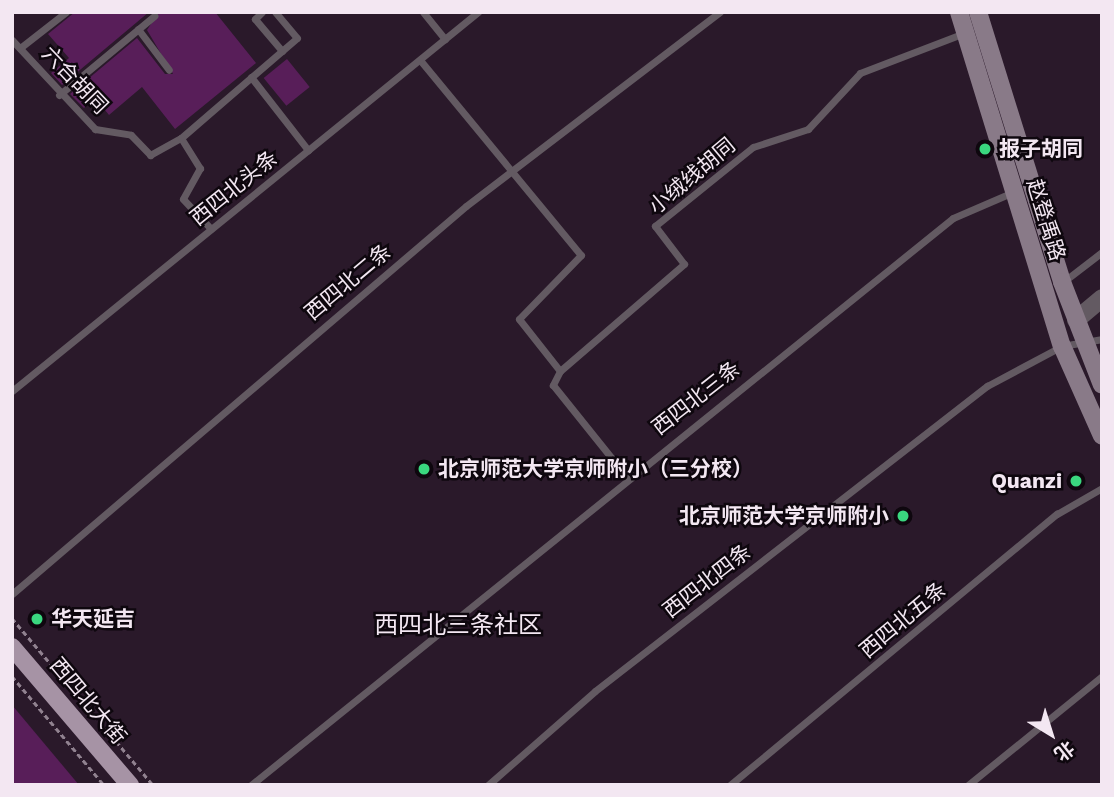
<!DOCTYPE html>
<html>
<head>
<meta charset="utf-8">
<style>
	body { margin:0 }
	#map { position:relative; width:1114px; height:797px; overflow:hidden; background:#2a192a; font-family:"Work Sans","Noto Sans SC",sans-serif }
	div>[style] { position:absolute }
	.building>* { inset:0; background:#581e59; transform-origin:0 0 }
	.path>* { height:2.5px; margin-top:-1.25px; transform-origin:0; background:repeating-linear-gradient(90deg,#918290 0 5px,transparent 0 8.5px) }
	.service>* { height:7px; margin:-3.5px; padding:0 3.5px; transform-origin:3.5px; border-radius:3.5px; background:#635a62 }
	.tertiary>* { height:18px; margin:-9px; padding:0 9px; transform-origin:9px; border-radius:9px; background:#635a62 }
	.secondary>* { height:18px; margin:-9px; padding:0 9px; transform-origin:9px; border-radius:9px; background:#897a88 }
	.primary>* { height:18px; margin:-9px; padding:0 9px; transform-origin:9px; border-radius:9px; background:#a693a5 }
	.dots>* { width:19px; height:19px; translate:-50% -50%; box-sizing:border-box; border:4px solid #0e070e; border-radius:50% }
	span { translate:-50% -50%; white-space:nowrap; text-align:center; line-height:1.15; -webkit-text-stroke:5px #0e070e; paint-order:stroke }
	.street-label { font-size:21px; color:#f3e7f2 }
	.poi-label { font-size:21px; color:#f3e7f2; font-weight:700 }
	.left { translate:0 -50%; text-align:left }
	.right { translate:-100% -50%; text-align:right }
	.quarter-label { font-size:24px; color:#f3e7f2 }
	.frame { position:absolute; inset:0; border:14px solid #f3e7f2; pointer-events:none }
	.north { position:absolute; left:1016px; top:699px; width:70px; height:70px; -webkit-text-stroke:5px #0e070e; paint-order:stroke; rotate:142deg; font-size:19px; font-weight:700; line-height:28px; text-align:center; color:#f3e7f2 }
	.north::after { content:''; display:block; margin:auto; width:24px; height:32px; background:#f3e7f2; clip-path:polygon(50% 0,100% 100%,50% 72%,0 100%) }
</style>
</head>
<body>
<div id="map">
	<div class="building">
		<div style="clip-path:polygon(75px 12px,149px 12px,62px 85px,51px 73px,69px 58px,48px 34px)"></div>
		<div style="clip-path:polygon(159px 12px,215px 12px,256px 63px,175px 129px,142px 87px,109px 115px,95px 98px,84px 108px,70px 94px,137px 38px,165px 74px,173px 74px,147px 30px)"></div>
		<div style="left:287px;top:59px;width:36px;height:30px;rotate:51deg"></div>
		<div style="clip-path:polygon(12px 705px,79px 785px,12px 785px)"></div>
	</div>
	<div class="path">
		<div style="left:12px;top:618px;width:219px;rotate:49.8deg"></div>
		<div style="left:12px;top:676px;width:143px;rotate:49.8deg"></div>
	</div>
	<div class="service">
		<div style="left:262px;top:12px;width:10px;rotate:135deg"></div>
		<div style="left:255px;top:19px;width:42px;rotate:49.8deg"></div>
		<div style="left:423px;top:12px;width:35px;rotate:51deg"></div>
		<div style="left:138px;top:29px;width:51px;rotate:52.9deg"></div>
		<div style="left:12px;top:40px;width:122px;rotate:47deg"></div>
		<div style="left:95px;top:129px;width:36px;rotate:9deg"></div>
		<div style="left:131px;top:135px;width:28px;rotate:46deg"></div>
		<div style="left:150px;top:155px;width:35px;rotate:-29deg"></div>
		<div style="left:181px;top:138px;width:153px;rotate:-40.8deg"></div>
		<div style="left:297px;top:38px;width:34px;rotate:-130deg"></div>
		<div style="left:20px;top:48px;width:58px;rotate:-38deg"></div>
		<div style="left:420px;top:60px;width:253px;rotate:50.5deg"></div>
		<div style="left:581px;top:255px;width:89px;rotate:134.1deg"></div>
		<div style="left:519px;top:319px;width:66px;rotate:51.7deg"></div>
		<div style="left:560px;top:371px;width:16px;rotate:117deg"></div>
		<div style="left:553px;top:385px;width:117px;rotate:51.3deg"></div>
		<div style="left:251px;top:77px;width:93px;rotate:52deg"></div>
		<div style="left:59px;top:95px;width:124px;rotate:-39.7deg"></div>
		<div style="left:181px;top:138px;width:36px;rotate:58deg"></div>
		<div style="left:200px;top:168px;width:35px;rotate:119deg"></div>
		<div style="left:183px;top:199px;width:41px;rotate:47deg"></div>
		<div style="left:1063px;top:282px;width:49px;rotate:-37.6deg"></div>
		<div style="left:560px;top:371px;width:164px;rotate:-40.8deg"></div>
		<div style="left:684px;top:264px;width:48px;rotate:-127.3deg"></div>
		<div style="left:655px;top:226px;width:126px;rotate:-38.9deg"></div>
		<div style="left:753px;top:147px;width:58px;rotate:-18.1deg"></div>
		<div style="left:808px;top:129px;width:76px;rotate:-47.1deg"></div>
		<div style="left:860px;top:73px;width:111px;rotate:-21deg"></div>
		<div style="left:12px;top:391px;width:601px;rotate:-39.12deg"></div>
		<div style="left:12px;top:594px;width:597px;rotate:-40.52deg"></div>
		<div style="left:466px;top:206px;width:320px;rotate:-37.4deg"></div>
		<div style="left:251px;top:785px;width:902px;rotate:-38.93deg"></div>
		<div style="left:953px;top:218px;width:65px;rotate:-23.4deg"></div>
		<div style="left:488px;top:785px;width:142px;rotate:-41.3deg"></div>
		<div style="left:595px;top:691px;width:497px;rotate:-37.9deg"></div>
		<div style="left:987px;top:386px;width:85px;rotate:-28.1deg"></div>
		<div style="left:1062px;top:346px;width:41px;rotate:-9.9deg"></div>
		<div style="left:730px;top:785px;width:425px;rotate:-39.7deg"></div>
		<div style="left:1057px;top:514px;width:52px;rotate:-30deg"></div>
		<div style="left:968px;top:785px;width:173px;rotate:-39.1deg"></div>
	</div>
	<div class="tertiary">
		<div style="left:1076px;top:320px;width:34px;rotate:-40deg"></div>
	</div>
	<div class="secondary">
		<div style="left:959px;top:12px;width:350px;rotate:72.9deg"></div>
		<div style="left:1062px;top:346px;width:98px;rotate:66deg"></div>
		<div style="left:978px;top:12px;width:283px;rotate:72.7deg"></div>
		<div style="left:1062px;top:282px;width:110px;rotate:68.8deg"></div>
	</div>
	<div class="primary">
		<div style="left:12px;top:647px;width:182px;rotate:49.5deg"></div>
	</div>
	<div class="dots">
		<div style="left:985px;top:149px;background:#3ad77f"></div>
		<div style="left:424px;top:469px;background:#3ad77f"></div>
		<div style="left:1076px;top:481px;background:#3ad77f"></div>
		<div style="left:903px;top:516px;background:#3ad77f"></div>
		<div style="left:37px;top:619px;background:#3ad77f"></div>
	</div>
	<div class="street-label">
		<span style="left:75px;top:80px;rotate:46deg">六合胡同</span>
		<span style="left:692px;top:176px;rotate:-40deg">小绒线胡同</span>
		<span style="left:234px;top:188px;rotate:-39deg">西四北头条</span>
		<span style="left:1046px;top:220px;rotate:73deg">赵登禹路</span>
		<span style="left:348px;top:282px;rotate:-40deg">西四北二条</span>
		<span style="left:696px;top:398px;rotate:-38deg">西四北三条</span>
		<span style="left:707px;top:581px;rotate:-38deg">西四北四条</span>
		<span style="left:903px;top:620px;rotate:-40deg">西四北五条</span>
		<span style="left:88px;top:701px;rotate:50deg">西四北大街</span>
	</div>
	<div class="poi-label">
		<span class="left" style="left:999px;top:149px">报子胡同</span>
		<span class="left" style="left:438px;top:469px">北京师范大学京师附小（三分校）</span>
		<span class="right" style="left:1062px;top:481px">Quanzi</span>
		<span class="right" style="left:889px;top:516px">北京师范大学京师附小</span>
		<span class="left" style="left:51px;top:619px">华天延吉</span>
	</div>
	<div class="quarter-label">
		<span style="left:458px;top:626px">西四北三条社区</span>
	</div>
	<div class="frame"></div>
	<div class="north">北</div>
</div>
</body>
</html>
